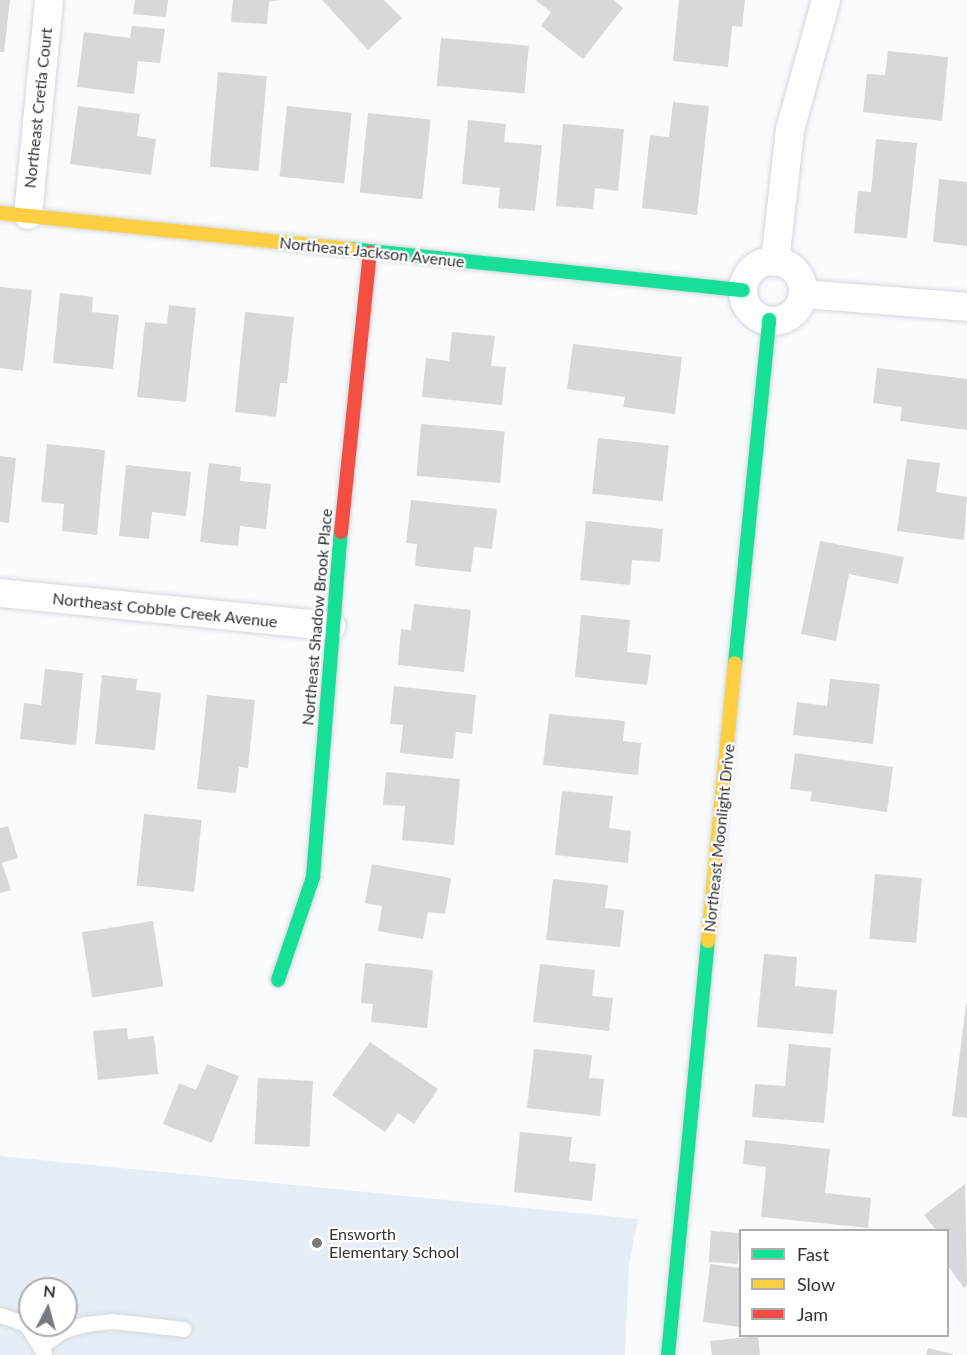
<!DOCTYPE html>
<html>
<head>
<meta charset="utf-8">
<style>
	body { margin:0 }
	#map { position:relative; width:967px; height:1355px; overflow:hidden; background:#f9fbfe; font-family:Lato,sans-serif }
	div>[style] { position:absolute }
	.built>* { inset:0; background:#e7edf5 }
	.building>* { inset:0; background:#d6d8db; transform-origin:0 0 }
	.roads { filter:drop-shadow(0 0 2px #d5d8db) drop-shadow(0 0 2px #d5d8db) }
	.lane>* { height:15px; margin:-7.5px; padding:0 7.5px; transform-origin:7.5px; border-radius:7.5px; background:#fefeff }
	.street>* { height:28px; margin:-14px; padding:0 14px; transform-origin:14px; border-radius:14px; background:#fefeff }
	.street>.ring { margin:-14px; padding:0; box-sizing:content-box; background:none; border:28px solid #fefeff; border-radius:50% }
	.fast>* { height:14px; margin:-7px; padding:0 7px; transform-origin:7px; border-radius:7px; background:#16e098 }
	.slow>* { height:14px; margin:-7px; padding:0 7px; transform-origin:7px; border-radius:7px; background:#ffcf43 }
	.jam>* { height:14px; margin:-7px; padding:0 7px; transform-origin:7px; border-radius:7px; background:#f24e42 }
	.dots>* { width:16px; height:16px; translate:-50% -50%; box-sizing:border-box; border:3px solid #fff; border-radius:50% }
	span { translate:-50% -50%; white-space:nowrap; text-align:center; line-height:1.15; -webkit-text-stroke:4.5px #fff; paint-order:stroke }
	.street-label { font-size:16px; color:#303337 }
	.poi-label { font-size:16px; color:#303337 }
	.left { translate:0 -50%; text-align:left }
	.legend { position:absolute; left:739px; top:1229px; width:210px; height:108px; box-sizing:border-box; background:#fff; border:2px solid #acadaf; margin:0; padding:8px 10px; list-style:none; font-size:18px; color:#303337 }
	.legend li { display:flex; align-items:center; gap:12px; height:30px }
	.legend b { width:30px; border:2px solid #acadaf }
	.north { position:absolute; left:18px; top:1277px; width:60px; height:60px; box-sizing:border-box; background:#fff; border:2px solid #acadaf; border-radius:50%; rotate:6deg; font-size:16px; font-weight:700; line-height:24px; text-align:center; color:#303337 }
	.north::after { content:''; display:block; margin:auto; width:21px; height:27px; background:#76797d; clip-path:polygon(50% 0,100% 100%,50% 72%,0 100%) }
</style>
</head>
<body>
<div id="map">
	<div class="built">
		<div style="clip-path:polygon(evenodd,0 1156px,638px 1219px,629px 1264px,625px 1355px,0 1355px,0 1156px,30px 1289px,66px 1289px,66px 1325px,30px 1325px,30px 1289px)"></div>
	</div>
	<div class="building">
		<div style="clip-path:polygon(0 0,10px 0,4px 52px,0 52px)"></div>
		<div style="clip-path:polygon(135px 0,168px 0,166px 17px,133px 14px)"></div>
		<div style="clip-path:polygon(233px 0,280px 0,269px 2px,267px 24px,231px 22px)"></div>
		<div style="clip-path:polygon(322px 0,384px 0,402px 18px,368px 50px)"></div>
		<div style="clip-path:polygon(535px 0,614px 0,623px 8px,583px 59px,541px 26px,551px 12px)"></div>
		<div style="clip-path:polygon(679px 0,745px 0,742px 27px,732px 26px,728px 67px,673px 61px)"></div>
		<div style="clip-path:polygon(132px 26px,165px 29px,160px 63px,138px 61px,134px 94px,77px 87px,84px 32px,130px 38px)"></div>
		<div style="left:441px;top:38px;width:88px;height:48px;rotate:5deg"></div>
		<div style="clip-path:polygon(888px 51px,948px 57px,942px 121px,863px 112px,867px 74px,885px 75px)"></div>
		<div style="left:218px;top:72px;width:49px;height:95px;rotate:5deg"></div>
		<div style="clip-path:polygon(673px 102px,709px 106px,697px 215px,642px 208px,650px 135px,669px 137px)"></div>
		<div style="clip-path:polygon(78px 106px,140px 114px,137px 136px,156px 139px,151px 175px,70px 164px)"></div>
		<div style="left:287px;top:106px;width:65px;height:71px;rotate:6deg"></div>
		<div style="left:368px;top:113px;width:63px;height:80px;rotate:6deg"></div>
		<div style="clip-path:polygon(468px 120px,506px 124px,504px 142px,542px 145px,535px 211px,498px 208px,500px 188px,462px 184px)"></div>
		<div style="clip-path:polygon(563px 124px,624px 129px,618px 191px,595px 188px,593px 209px,556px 206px)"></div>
		<div style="clip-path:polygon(876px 139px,917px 143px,907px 238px,854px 233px,858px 191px,871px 192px)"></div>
		<div style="clip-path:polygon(939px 179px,967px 182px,967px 246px,933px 242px)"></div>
		<div style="clip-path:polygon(0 287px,32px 290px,23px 371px,0 368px)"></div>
		<div style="clip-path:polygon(60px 293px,93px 297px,92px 312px,119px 315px,113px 369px,53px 363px)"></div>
		<div style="clip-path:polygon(169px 305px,196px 308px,186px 402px,137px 397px,145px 322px,167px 324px)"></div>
		<div style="clip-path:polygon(245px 312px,294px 317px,287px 383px,280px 383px,276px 417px,235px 412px)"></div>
		<div style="clip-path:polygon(452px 332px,495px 336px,491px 366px,506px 367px,502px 405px,422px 397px,426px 358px,449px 361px)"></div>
		<div style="clip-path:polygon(573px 344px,682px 357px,675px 414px,623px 407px,625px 397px,567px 389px)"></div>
		<div style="clip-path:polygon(877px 368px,967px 379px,967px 430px,900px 421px,902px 407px,873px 403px)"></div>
		<div style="left:421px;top:424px;width:84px;height:52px;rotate:5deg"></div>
		<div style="left:598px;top:438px;width:71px;height:56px;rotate:6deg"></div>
		<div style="clip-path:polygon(47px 444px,105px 450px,97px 535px,62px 531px,64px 504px,41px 502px)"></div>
		<div style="clip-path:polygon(0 456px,16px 458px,9px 523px,0 522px)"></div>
		<div style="clip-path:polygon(907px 459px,940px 463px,936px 492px,967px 497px,964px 540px,897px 531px)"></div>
		<div style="clip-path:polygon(209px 463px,241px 467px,240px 481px,271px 484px,266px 529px,240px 526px,238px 546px,200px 542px)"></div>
		<div style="clip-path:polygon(126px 465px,191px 472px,186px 516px,152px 512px,149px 539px,119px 536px)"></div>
		<div style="clip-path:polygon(411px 500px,497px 509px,492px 549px,474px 547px,471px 572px,415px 566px,417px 544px,406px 543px)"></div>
		<div style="clip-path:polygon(586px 521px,663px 529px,660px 562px,632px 560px,630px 585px,580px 580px)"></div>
		<div style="clip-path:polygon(820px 541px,904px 557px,898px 584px,849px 574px,836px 641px,801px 634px)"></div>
		<div style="clip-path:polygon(414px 604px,471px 610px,464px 672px,398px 665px,401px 629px,411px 630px)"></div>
		<div style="clip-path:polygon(581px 615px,630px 620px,627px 652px,651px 655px,647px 685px,575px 677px)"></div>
		<div style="clip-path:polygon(45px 669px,83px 673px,76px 745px,20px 739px,24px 703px,41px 705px)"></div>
		<div style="clip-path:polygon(102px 675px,137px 679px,136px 690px,161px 693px,155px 750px,95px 744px)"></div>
		<div style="clip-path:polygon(830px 679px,880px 684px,873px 744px,793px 735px,797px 702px,827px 706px)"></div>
		<div style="clip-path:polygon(394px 686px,476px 695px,472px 734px,456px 732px,453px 759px,400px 753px,403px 725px,390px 724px)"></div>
		<div style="clip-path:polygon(207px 695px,255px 700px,248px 768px,239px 767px,236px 793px,197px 789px)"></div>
		<div style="clip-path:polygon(549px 714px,625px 721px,623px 741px,641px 743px,638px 775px,543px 765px)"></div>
		<div style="clip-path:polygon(795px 753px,893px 767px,887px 812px,810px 801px,812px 792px,790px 789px)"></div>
		<div style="clip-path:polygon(386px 772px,460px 779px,454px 845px,402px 840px,405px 806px,383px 805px)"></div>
		<div style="clip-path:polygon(562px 791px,613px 796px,609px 828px,631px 831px,628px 863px,555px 855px)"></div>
		<div style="left:144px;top:814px;width:58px;height:72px;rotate:6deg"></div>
		<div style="clip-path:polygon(8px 826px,18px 858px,2px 863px,11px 890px,0 893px,0 828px)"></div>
		<div style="clip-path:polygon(372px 864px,451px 878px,445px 914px,428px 912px,423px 939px,378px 931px,382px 906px,365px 903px)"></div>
		<div style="left:875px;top:874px;width:47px;height:65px;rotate:5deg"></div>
		<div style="clip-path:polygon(553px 879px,608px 885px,605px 908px,624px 910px,620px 947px,546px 940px)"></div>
		<div style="left:153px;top:921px;width:66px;height:72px;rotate:81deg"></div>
		<div style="clip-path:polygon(764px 954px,797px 957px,795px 986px,837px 990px,833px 1034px,757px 1027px)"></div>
		<div style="clip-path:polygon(365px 963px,433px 970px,427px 1028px,371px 1022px,373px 1004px,361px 1003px)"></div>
		<div style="clip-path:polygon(540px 964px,595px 970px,592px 996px,613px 998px,609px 1031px,533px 1022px)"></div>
		<div style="clip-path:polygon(966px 1004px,967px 1004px,967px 1118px,952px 1116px)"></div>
		<div style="clip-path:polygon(127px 1028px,128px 1039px,154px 1036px,158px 1074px,98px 1080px,93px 1031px)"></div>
		<div style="clip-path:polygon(370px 1042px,438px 1089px,414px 1124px,398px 1113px,385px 1132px,332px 1095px)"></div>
		<div style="clip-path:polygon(789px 1044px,831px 1048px,824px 1123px,752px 1117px,755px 1084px,785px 1086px)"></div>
		<div style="clip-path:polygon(534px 1049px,592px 1055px,589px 1078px,604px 1079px,600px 1116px,527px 1108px)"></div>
		<div style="clip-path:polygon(207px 1064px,239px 1076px,212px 1143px,163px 1124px,179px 1083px,196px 1090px)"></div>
		<div style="left:258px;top:1078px;width:55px;height:66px;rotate:3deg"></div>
		<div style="clip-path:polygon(520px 1132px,572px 1137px,569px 1161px,596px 1164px,592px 1201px,514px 1192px)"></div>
		<div style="clip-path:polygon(745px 1140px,830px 1149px,825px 1193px,871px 1198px,868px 1228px,761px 1217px,766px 1167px,743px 1164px)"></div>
		<div style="clip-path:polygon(965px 1184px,967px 1285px,964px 1288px,948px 1266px,948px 1230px,936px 1230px,924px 1215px)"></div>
		<div style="left:711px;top:1231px;width:29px;height:31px;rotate:4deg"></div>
		<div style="clip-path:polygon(710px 1264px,740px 1268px,740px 1327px,703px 1322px)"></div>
		<div style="clip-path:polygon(758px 1336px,760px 1355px,712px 1355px,710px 1341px)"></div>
		<div style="clip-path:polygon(928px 1348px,953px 1354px,953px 1355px,926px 1355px)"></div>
	</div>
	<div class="roads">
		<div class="lane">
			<div style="left:0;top:1315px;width:28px;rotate:19deg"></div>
			<div style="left:26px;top:1324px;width:34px;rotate:58deg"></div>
			<div style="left:43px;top:1345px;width:24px;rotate:-36deg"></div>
			<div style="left:62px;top:1331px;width:24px;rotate:-17deg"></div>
			<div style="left:85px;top:1324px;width:27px;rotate:-6deg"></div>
			<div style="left:112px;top:1321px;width:72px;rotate:6.3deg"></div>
		</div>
		<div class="street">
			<div style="left:28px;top:215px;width:216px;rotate:-84.4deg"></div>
			<div class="ring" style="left:743px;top:261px;width:32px;height:32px"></div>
			<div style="left:775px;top:262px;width:133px;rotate:-83.5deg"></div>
			<div style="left:790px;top:130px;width:135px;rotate:-74.5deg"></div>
			<div style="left:803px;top:294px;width:165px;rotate:4.5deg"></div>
			<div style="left:0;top:593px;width:333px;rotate:5.7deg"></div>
		</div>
		<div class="fast">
			<div style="left:351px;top:249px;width:394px;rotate:6deg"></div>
			<div style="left:735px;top:663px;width:345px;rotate:-84.3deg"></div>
			<div style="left:278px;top:980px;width:109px;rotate:-71.2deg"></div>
			<div style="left:313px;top:877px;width:346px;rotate:-85.4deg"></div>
			<div style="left:668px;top:1355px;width:416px;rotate:-84.5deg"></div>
		</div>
		<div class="slow">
			<div style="left:0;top:213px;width:353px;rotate:5.9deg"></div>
			<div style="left:708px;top:941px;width:279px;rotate:-84.5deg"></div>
		</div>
		<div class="jam">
			<div style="left:341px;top:532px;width:281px;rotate:-84.1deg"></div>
		</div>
	</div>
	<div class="dots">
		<div style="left:317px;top:1243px;background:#76797d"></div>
	</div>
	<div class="street-label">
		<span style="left:38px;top:108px;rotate:-84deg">Northeast Cretia Court</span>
		<span style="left:372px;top:252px;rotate:6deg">Northeast Jackson Avenue</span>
		<span style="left:165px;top:610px;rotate:6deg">Northeast Cobble Creek Avenue</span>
		<span style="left:317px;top:617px;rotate:-85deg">Northeast Shadow Brook Place</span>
		<span style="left:719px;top:838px;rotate:-84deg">Northeast Moonlight Drive</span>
	</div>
	<div class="poi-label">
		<span class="left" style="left:329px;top:1243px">Ensworth<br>Elementary School</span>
	</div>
	<ul class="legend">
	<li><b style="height:8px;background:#16e098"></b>Fast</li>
	<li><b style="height:8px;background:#ffcf43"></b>Slow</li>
	<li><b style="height:8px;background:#f24e42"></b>Jam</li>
	</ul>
	<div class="north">N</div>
</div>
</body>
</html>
